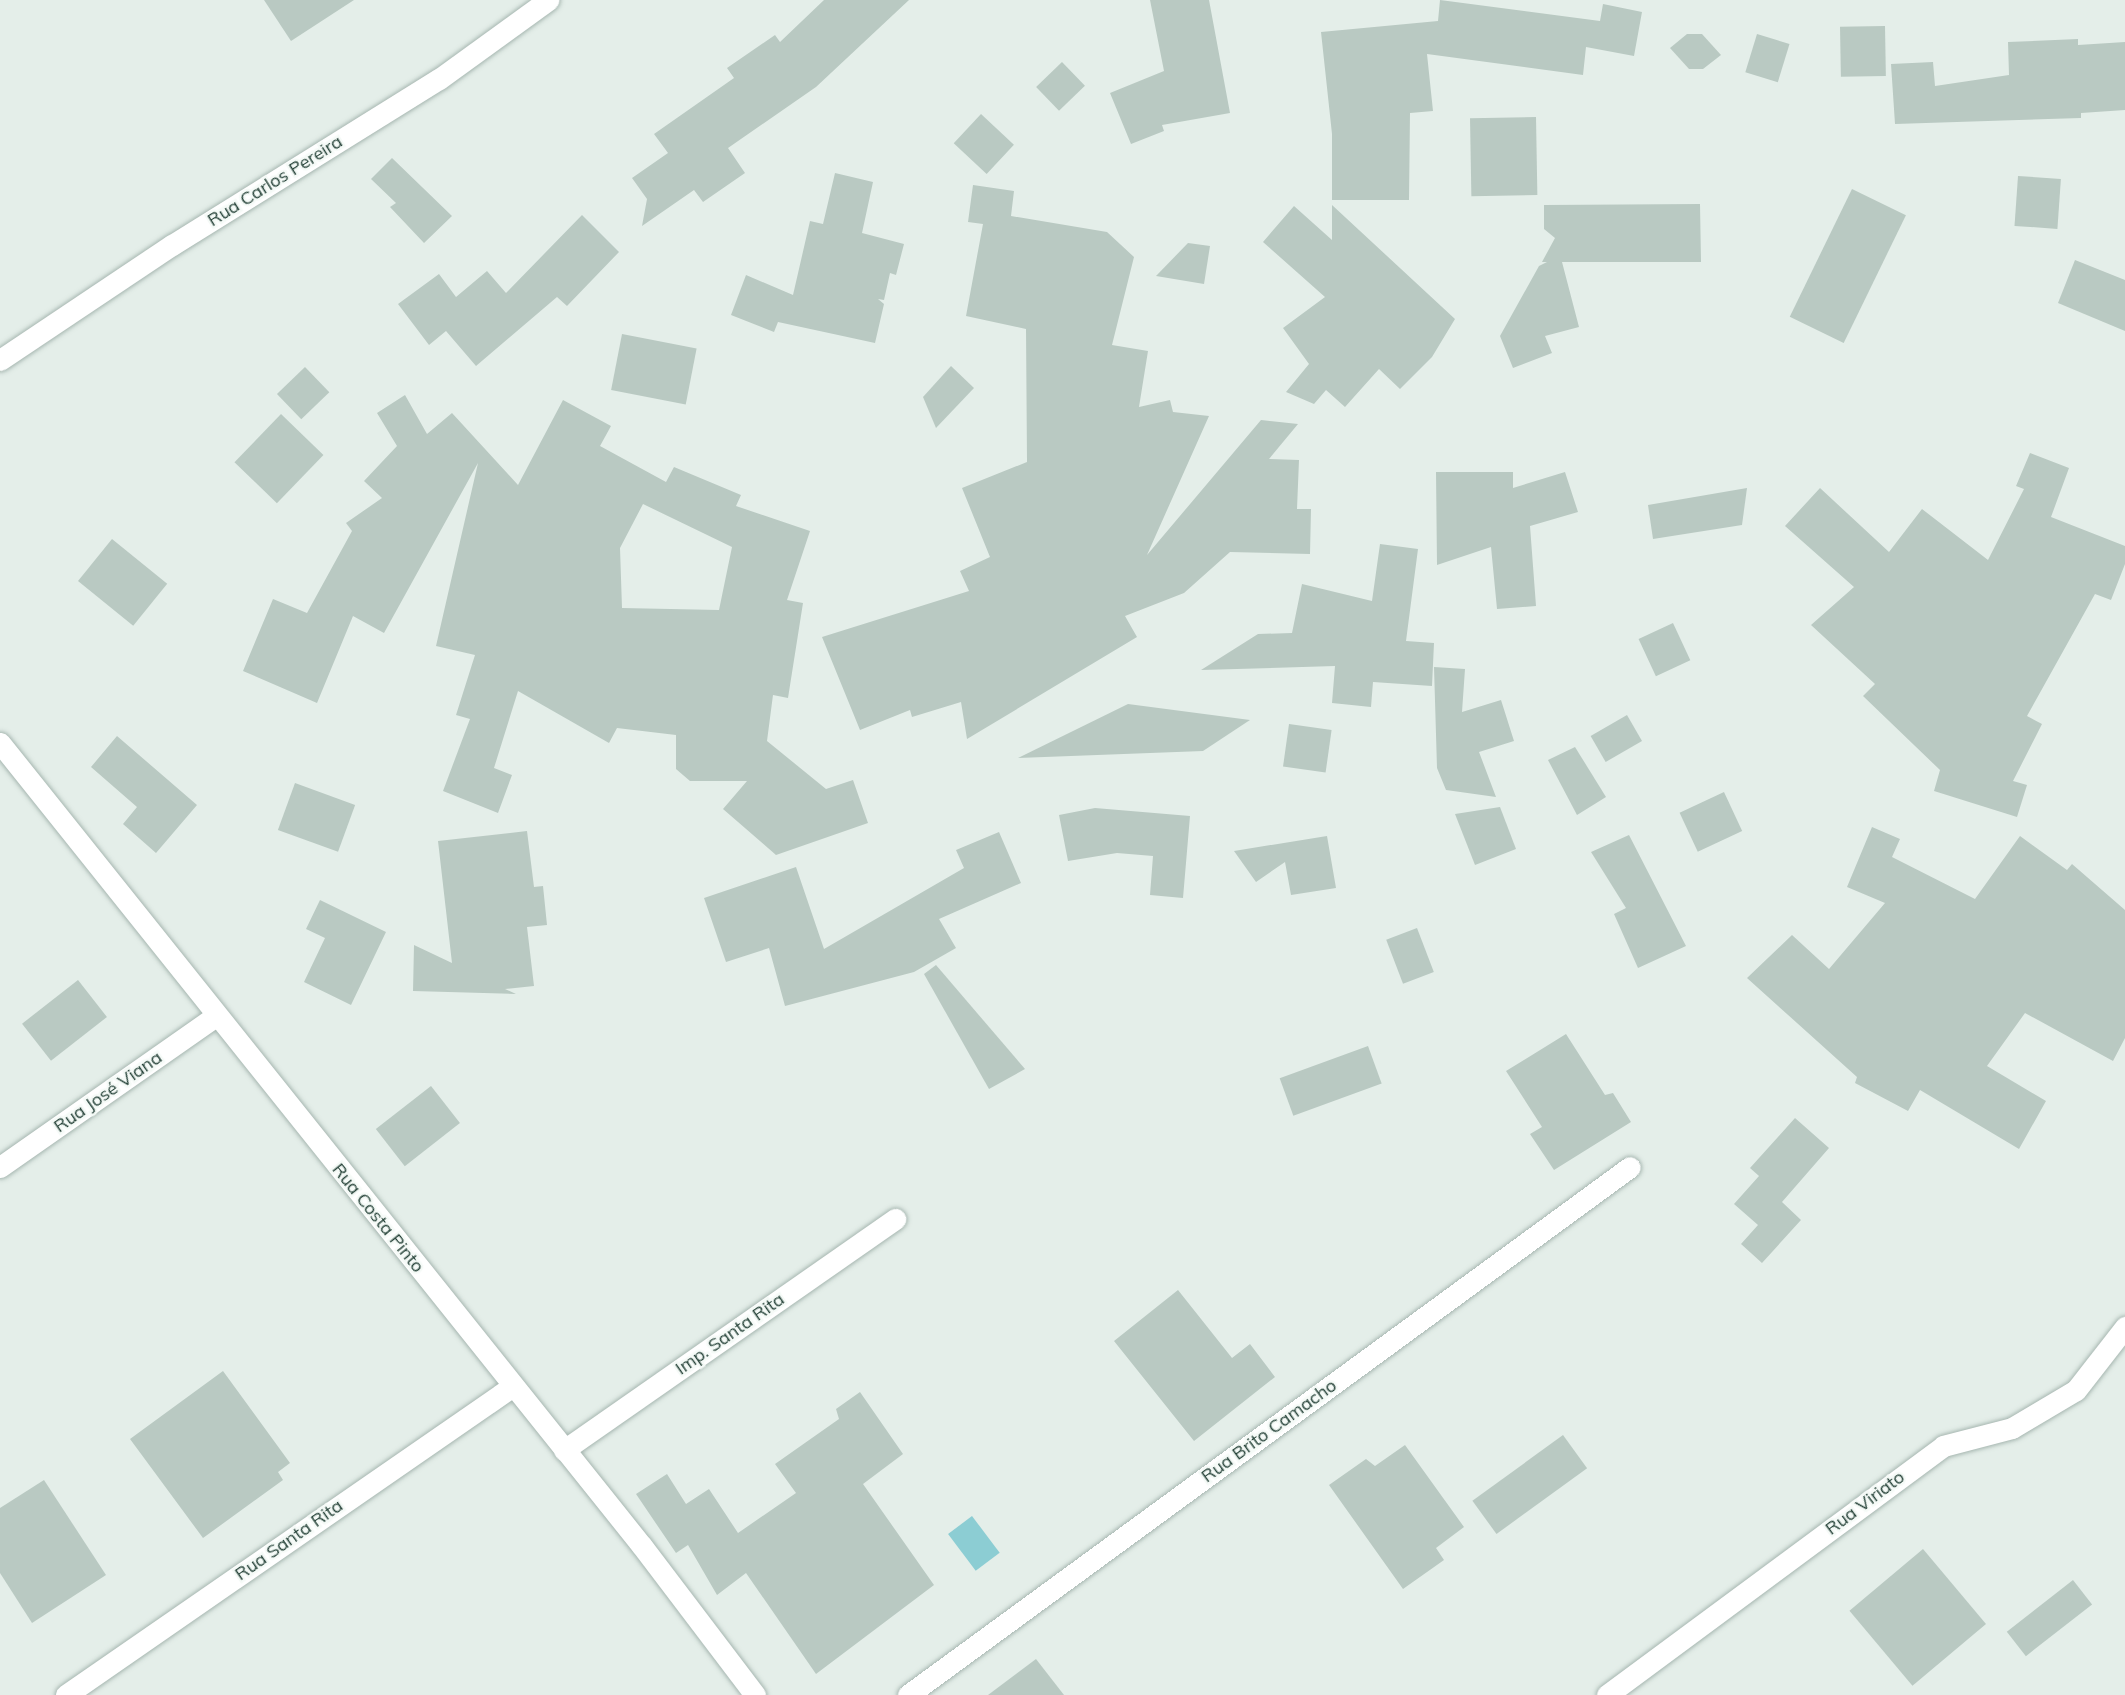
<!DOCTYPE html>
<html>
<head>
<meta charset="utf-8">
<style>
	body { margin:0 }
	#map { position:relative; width:2125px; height:1695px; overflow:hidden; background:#e4eee9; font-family:Mulish,sans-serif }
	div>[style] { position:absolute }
	.water>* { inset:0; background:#8ccdd3; transform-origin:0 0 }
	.building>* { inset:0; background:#b9c9c2; transform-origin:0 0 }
	.roads { filter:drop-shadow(0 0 2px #a6b6b0) drop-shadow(0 0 2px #a6b6b0) }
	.street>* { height:21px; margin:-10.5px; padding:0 10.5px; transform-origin:10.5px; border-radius:10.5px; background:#fff }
	.secondary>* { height:21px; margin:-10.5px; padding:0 10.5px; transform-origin:10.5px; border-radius:10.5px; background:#fff }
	span { translate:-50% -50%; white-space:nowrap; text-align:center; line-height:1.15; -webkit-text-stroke:5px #f5faf7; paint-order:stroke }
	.street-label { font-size:18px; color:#234036 }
</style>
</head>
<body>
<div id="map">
	<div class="water">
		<div style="left:972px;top:1516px;width:46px;height:30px;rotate:53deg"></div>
	</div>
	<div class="building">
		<div style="clip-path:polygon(264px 0,354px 0,291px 41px)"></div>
		<div style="clip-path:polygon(824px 0,909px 0,816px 87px,728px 148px,745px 173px,703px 202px,694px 190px,642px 226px,647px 199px,632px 178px,668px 153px,654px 134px,734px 78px,727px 68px,775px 35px,780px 42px)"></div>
		<div style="clip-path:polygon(1150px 0,1209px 0,1230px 113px,1162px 125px,1164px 131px,1131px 144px,1110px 93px,1164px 71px)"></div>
		<div style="clip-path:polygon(1440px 0,1600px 21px,1603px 4px,1642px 12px,1634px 56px,1586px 47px,1583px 75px,1427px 54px,1433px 111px,1410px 113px,1409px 200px,1332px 200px,1332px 134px,1321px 32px,1438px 21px)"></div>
		<div style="left:1885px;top:26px;width:50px;height:45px;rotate:89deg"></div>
		<div style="clip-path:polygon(1687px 34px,1702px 34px,1721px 55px,1703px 69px,1689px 69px,1670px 48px)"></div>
		<div style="left:1757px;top:34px;width:34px;height:40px;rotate:17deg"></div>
		<div style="clip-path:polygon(2078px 39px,2078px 45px,2125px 42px,2125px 110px,2081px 113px,2081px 118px,1895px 124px,1891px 64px,1933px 62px,1935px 86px,2009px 75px,2008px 42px)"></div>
		<div style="left:1062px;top:62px;width:33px;height:36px;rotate:46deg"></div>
		<div style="left:981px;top:114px;width:45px;height:40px;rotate:43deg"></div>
		<div style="left:1536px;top:117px;width:78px;height:66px;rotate:89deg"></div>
		<div style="clip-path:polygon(392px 158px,452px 216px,424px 243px,390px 207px,396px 203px,371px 179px)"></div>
		<div style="clip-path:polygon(835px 173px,873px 182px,862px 233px,904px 244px,896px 275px,890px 273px,884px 300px,878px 299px,884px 304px,875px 343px,778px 322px,774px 332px,731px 315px,746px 275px,793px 295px,810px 221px,823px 224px)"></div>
		<div style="left:2018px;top:176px;width:43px;height:50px;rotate:4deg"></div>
		<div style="clip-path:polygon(973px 185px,1014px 191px,1011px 216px,1107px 232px,1134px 257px,1112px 345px,1148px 351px,1139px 407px,1170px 400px,1173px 412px,1209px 416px,1147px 555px,1261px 420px,1298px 424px,1269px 459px,1299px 460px,1297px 509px,1311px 509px,1310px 554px,1230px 552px,1184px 593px,1125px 616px,1137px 637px,967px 739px,961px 702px,912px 717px,910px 710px,860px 730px,822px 637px,969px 591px,960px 571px,990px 557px,962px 488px,1027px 462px,1026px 329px,966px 316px,983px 224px,968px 222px)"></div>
		<div style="left:1852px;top:189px;width:60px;height:142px;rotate:26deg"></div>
		<div style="clip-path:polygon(1700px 204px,1701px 262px,1562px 262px,1579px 327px,1545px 336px,1552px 353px,1513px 368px,1500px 336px,1539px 266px,1547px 262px,1542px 262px,1555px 238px,1544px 229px,1544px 205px)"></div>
		<div style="clip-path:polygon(1332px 205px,1455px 319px,1432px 357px,1400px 389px,1379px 369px,1345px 407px,1326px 390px,1314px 404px,1286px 392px,1309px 364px,1283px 328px,1325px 297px,1263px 242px,1294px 206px,1332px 240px)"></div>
		<div style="clip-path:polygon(582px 215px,619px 252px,567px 306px,557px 297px,476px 366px,446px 331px,429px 345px,398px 304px,439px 274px,456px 297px,487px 271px,506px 293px)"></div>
		<div style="clip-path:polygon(1188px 243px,1210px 246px,1204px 284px,1156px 276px)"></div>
		<div style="clip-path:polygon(2075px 260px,2125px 280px,2125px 331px,2058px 303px)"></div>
		<div style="left:622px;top:334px;width:76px;height:57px;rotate:11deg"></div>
		<div style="clip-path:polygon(951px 366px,974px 388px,936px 428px,923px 397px)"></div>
		<div style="left:305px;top:367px;width:35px;height:39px;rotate:46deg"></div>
		<div style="clip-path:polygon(evenodd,405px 395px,427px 434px,452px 413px,518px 485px,563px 400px,611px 426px,600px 446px,666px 482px,674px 467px,741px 495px,736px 506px,810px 531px,787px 600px,803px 603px,788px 698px,773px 695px,767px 741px,826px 789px,853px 780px,868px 823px,776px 855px,723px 809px,747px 781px,690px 781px,676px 769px,676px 735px,617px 728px,609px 743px,518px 691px,494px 768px,512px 775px,498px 813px,443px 791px,470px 719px,456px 715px,475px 655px,436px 646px,478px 463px,384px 633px,353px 616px,317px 703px,243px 671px,273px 599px,307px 613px,352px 531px,346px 523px,382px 498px,364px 481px,397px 446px,377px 413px,405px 395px,643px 504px,732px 547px,719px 610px,622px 608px,620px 548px,643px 504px)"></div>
		<div style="left:281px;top:414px;width:59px;height:67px;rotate:44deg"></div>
		<div style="clip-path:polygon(2030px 453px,2069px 468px,2051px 517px,2125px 546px,2125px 564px,2111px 600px,2095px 594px,2027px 716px,2042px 724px,2013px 781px,2027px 785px,2017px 817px,1934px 791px,1940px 770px,1863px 696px,1875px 684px,1811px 625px,1854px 587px,1785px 526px,1820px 488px,1889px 552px,1922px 509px,1988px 560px,2024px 489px,2016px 486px)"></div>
		<div style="clip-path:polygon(1436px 472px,1513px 472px,1513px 488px,1565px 472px,1578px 512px,1530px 526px,1536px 606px,1497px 609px,1491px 547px,1437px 565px)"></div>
		<div style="clip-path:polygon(1747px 488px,1742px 525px,1653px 539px,1648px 505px)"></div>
		<div style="left:112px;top:539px;width:71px;height:54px;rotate:39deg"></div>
		<div style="clip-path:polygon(1380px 544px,1418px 549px,1406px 641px,1434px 643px,1432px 686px,1373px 682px,1371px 707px,1332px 703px,1335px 666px,1201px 670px,1258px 634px,1292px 633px,1302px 584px,1372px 601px)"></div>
		<div style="left:1673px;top:623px;width:41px;height:38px;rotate:65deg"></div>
		<div style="clip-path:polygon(1434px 667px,1465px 669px,1462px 712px,1501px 700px,1514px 741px,1479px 752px,1496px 797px,1446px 790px,1437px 768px)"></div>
		<div style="clip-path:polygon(1128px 704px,1250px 720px,1203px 751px,1018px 758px)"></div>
		<div style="left:1627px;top:715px;width:30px;height:42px;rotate:60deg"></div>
		<div style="left:1289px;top:724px;width:43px;height:43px;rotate:8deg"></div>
		<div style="clip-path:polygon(117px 736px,197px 805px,156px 853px,123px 824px,137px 807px,91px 767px)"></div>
		<div style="clip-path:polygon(1575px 747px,1606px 797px,1577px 815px,1548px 760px)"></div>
		<div style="left:295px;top:783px;width:64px;height:50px;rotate:20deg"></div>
		<div style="left:1724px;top:792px;width:43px;height:49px;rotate:65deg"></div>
		<div style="clip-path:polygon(1500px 807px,1516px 849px,1475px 865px,1455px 814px)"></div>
		<div style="clip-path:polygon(1095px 808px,1190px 816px,1183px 898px,1150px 895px,1153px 856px,1117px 853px,1068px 861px,1059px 815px)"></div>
		<div style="clip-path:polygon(1872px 827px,1900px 839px,1892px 857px,1975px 899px,2020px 836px,2067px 870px,2072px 864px,2125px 910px,2125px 1038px,2113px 1061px,2025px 1013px,1987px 1066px,2046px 1101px,2019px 1149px,1920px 1090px,1908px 1111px,1855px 1083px,1857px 1077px,1747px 978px,1792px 935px,1829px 969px,1885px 903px,1847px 887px)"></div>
		<div style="clip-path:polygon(527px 831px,534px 887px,543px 886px,547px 925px,527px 927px,534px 986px,505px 989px,516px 994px,413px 991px,414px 945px,452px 963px,438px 841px)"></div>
		<div style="clip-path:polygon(999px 832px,1021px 883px,939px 919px,956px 948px,914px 972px,785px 1006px,769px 948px,726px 962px,704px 898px,796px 867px,824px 949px,964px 868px,956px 850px)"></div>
		<div style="clip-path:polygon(1629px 835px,1686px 946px,1638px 968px,1614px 914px,1626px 908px,1591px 852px)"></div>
		<div style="clip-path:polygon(1327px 836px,1336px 888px,1291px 895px,1285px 862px,1256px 882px,1234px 851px)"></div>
		<div style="clip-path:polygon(320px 900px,386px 932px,351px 1005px,304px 982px,325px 938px,306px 929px)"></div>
		<div style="left:1417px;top:928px;width:47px;height:33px;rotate:69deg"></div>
		<div style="clip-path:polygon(936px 965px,1025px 1069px,989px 1089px,924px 974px)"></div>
		<div style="left:78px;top:980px;width:47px;height:71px;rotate:52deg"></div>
		<div style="clip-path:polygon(1566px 1034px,1605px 1095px,1613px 1093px,1631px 1122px,1554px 1170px,1530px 1134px,1542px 1127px,1506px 1071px)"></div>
		<div style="left:1368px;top:1046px;width:40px;height:94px;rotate:70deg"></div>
		<div style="left:431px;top:1086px;width:47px;height:70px;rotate:52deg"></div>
		<div style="clip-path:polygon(1795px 1118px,1829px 1148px,1782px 1202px,1801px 1220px,1762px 1263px,1741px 1244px,1758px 1225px,1734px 1204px,1759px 1176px,1750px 1168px)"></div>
		<div style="clip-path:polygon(1178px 1290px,1232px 1358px,1250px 1344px,1275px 1377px,1194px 1441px,1114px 1341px)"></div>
		<div style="clip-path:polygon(223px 1371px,290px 1463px,278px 1472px,283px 1480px,203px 1538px,130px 1439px)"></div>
		<div style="clip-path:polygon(860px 1392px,903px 1454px,863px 1484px,934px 1585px,816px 1674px,746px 1573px,717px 1595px,688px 1545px,676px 1553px,636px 1494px,667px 1474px,686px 1504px,709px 1489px,738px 1533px,796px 1493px,775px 1464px,839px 1419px,836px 1409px)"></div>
		<div style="left:1563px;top:1435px;width:41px;height:112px;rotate:54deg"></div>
		<div style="clip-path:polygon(1405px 1445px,1464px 1527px,1436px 1548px,1444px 1560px,1403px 1589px,1329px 1485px,1366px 1459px,1375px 1466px)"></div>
		<div style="clip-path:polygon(44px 1480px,106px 1575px,32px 1623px,0 1573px,0 1508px)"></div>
		<div style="left:1923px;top:1549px;width:98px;height:96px;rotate:50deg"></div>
		<div style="left:2073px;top:1580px;width:31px;height:84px;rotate:52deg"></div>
		<div style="clip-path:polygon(1036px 1659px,1064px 1695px,988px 1695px)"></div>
	</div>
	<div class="roads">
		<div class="street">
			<div style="left:0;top:743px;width:1028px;rotate:51.36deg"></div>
			<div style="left:642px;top:1546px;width:187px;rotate:52.8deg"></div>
			<div style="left:0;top:1167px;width:264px;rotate:-35deg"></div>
			<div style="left:564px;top:1450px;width:404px;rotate:-34.9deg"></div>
			<div style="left:66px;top:1695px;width:543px;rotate:-34.66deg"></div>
			<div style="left:908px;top:1695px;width:894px;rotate:-36.18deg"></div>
			<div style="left:1607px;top:1695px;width:418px;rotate:-36.5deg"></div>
			<div style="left:1943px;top:1446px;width:71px;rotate:-14.6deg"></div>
			<div style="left:2012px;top:1428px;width:74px;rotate:-30.7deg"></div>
			<div style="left:2076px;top:1390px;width:80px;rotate:-52.1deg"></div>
		</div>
		<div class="secondary">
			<div style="left:0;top:360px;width:207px;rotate:-33.8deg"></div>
			<div style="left:172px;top:245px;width:314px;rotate:-31.9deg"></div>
			<div style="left:439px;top:79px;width:135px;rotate:-35.9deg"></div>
		</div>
	</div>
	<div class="street-label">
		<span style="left:275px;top:181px;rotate:-32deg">Rua Carlos Pereira</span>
		<span style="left:108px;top:1092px;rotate:-35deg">Rua José Viana</span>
		<span style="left:378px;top:1218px;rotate:51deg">Rua Costa Pinto</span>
		<span style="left:730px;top:1334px;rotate:-35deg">Imp. Santa Rita</span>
		<span style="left:1269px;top:1431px;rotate:-36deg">Rua Brito Camacho</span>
		<span style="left:1865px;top:1503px;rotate:-37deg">Rua Viriato</span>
		<span style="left:289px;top:1540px;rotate:-35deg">Rua Santa Rita</span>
	</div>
</div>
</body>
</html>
